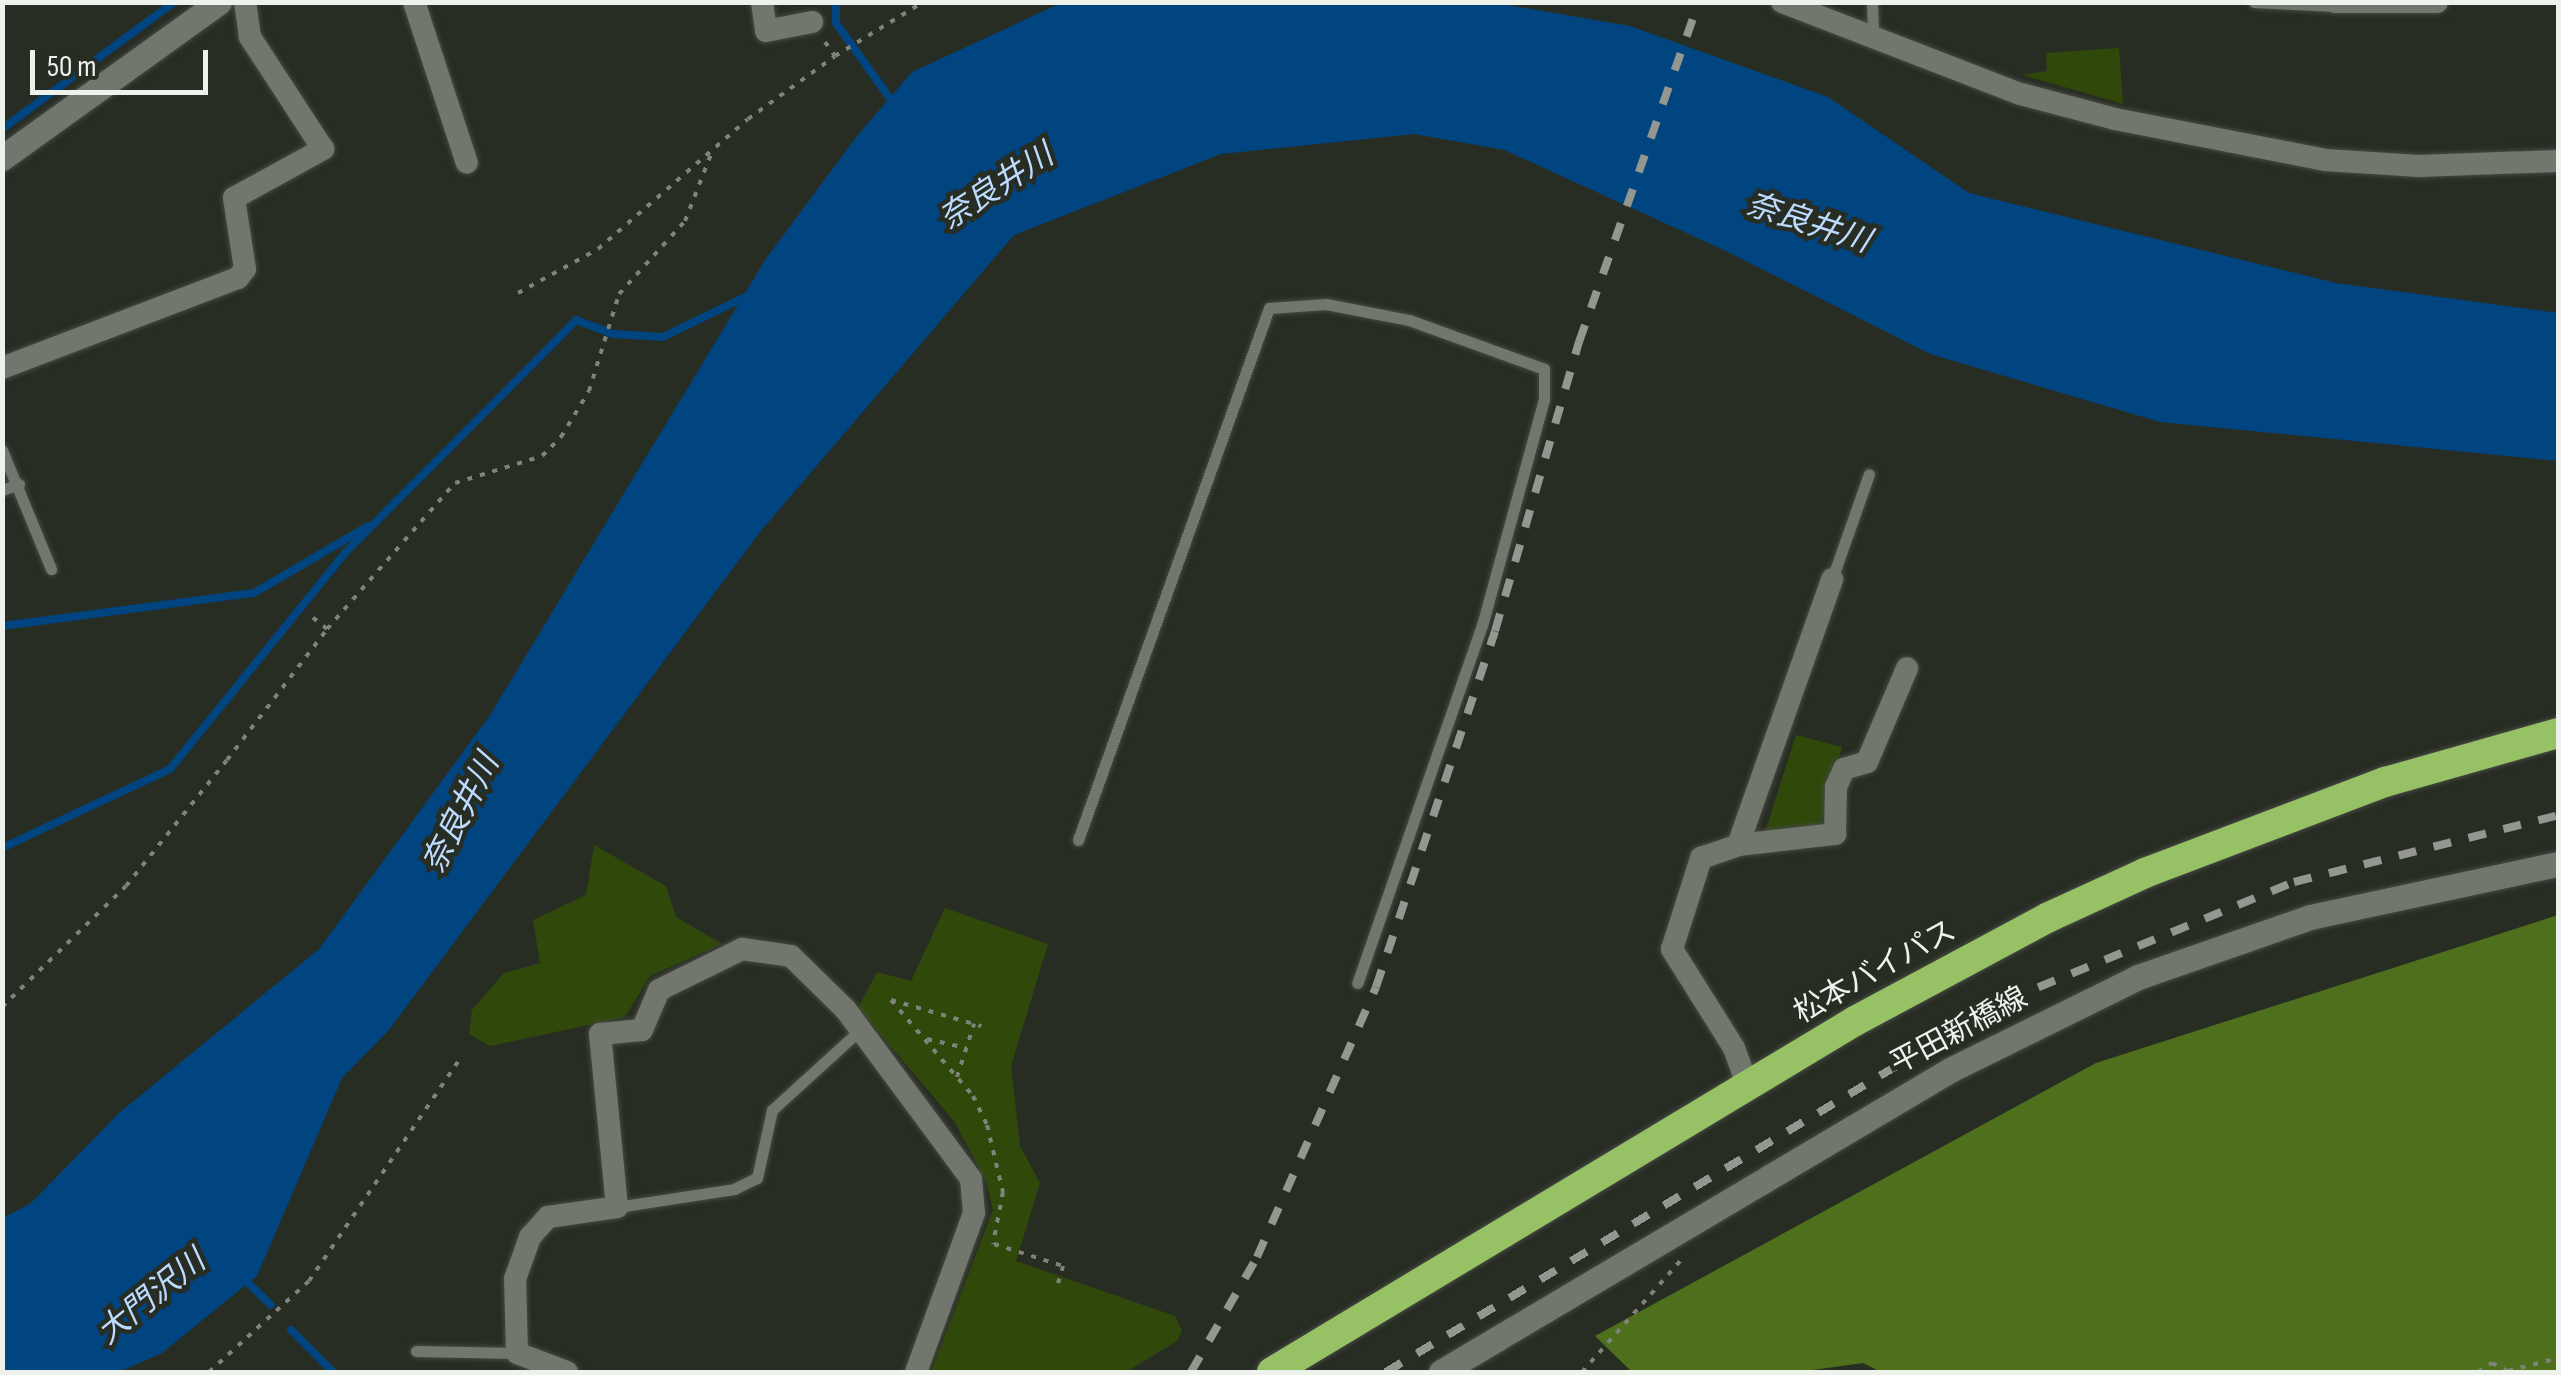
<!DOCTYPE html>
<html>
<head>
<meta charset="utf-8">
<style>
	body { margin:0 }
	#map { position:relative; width:2561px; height:1375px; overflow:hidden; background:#282d24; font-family:"Sofia Sans Condensed","Noto Sans JP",sans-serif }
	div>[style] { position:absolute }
	.green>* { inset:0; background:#30490a }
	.forest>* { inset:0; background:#4e701d }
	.water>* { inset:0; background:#004480 }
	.stream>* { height:8px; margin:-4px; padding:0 4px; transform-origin:4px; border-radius:4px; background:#004480 }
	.path>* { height:4px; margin-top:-2px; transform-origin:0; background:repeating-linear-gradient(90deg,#7f837b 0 5px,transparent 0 13px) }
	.roads { filter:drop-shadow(0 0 2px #464a43) drop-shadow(0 0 2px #464a43) }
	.lane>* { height:11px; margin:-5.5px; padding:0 5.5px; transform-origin:5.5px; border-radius:5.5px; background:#72776d }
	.street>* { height:22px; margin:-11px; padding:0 11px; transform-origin:11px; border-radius:11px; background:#72776d }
	.secondary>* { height:25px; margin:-12.5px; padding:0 12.5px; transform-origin:12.5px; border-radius:12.5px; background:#72776d }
	.highway>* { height:30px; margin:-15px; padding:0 15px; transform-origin:15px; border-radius:15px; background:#97c165 }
	.rail>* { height:8px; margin-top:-4px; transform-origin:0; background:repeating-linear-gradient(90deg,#939790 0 18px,transparent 0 36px) }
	span { translate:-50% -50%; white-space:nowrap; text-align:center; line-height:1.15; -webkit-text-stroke:9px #282d24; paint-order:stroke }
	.street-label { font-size:30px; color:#eef2ec }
	.water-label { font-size:32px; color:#bddbff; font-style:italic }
	.frame { position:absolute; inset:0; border:5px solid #eef2ec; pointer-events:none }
	.scale { position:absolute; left:30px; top:50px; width:178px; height:45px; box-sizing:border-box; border:5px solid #eef2ec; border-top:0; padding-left:12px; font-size:30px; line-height:35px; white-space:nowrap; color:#eef2ec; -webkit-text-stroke:8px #282d24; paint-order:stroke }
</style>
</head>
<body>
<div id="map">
	<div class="green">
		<div style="clip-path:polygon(2119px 48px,2123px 104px,2022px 75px,2047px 71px,2046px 53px)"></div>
		<div style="clip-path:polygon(1796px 735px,1842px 747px,1820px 826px,1764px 835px)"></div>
		<div style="clip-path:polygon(594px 845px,666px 886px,676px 917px,722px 944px,650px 976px,625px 1017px,490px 1046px,469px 1034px,472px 1010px,504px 973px,540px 963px,533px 920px,586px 895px)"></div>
		<div style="clip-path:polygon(945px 908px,1048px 944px,1011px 1066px,1020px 1146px,1040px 1183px,1016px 1261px,1175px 1316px,1182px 1331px,1177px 1341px,1126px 1372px,931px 1372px,993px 1210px,986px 1181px,954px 1121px,858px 1008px,877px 972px,911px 981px)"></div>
	</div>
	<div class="forest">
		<div style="clip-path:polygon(2558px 915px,2558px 1372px,1881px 1372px,1863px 1363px,1798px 1372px,1632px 1372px,1595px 1336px,2096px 1063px)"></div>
	</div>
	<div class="water">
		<div style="clip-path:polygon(1061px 3px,1490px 2px,1630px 26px,1828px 97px,1969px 193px,2336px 283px,2558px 313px,2558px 461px,2160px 422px,1930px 354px,1726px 251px,1504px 150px,1414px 134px,1221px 154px,1014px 235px,760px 532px,389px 1030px,342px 1078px,257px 1276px,162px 1353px,119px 1372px,3px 1372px,3px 1218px,31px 1203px,119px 1113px,319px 949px,490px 715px,765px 260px,857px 136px,912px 72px)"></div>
	</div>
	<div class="stream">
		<div style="left:836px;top:2px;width:21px;rotate:90deg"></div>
		<div style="left:836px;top:23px;width:100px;rotate:54.4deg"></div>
		<div style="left:2px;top:129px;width:214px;rotate:-36.4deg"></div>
		<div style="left:2px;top:626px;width:254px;rotate:-7.5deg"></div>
		<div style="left:254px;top:593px;width:132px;rotate:-30.4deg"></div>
		<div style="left:2px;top:848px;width:186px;rotate:-25.2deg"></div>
		<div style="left:170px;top:769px;width:279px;rotate:-51deg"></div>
		<div style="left:346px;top:552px;width:327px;rotate:-45.2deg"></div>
		<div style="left:576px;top:320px;width:40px;rotate:21deg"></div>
		<div style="left:613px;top:334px;width:50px;rotate:3.4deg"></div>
		<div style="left:663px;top:337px;width:93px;rotate:-26deg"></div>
		<div style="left:242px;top:1277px;width:40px;rotate:44deg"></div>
		<div style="left:291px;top:1330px;width:59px;rotate:45deg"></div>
	</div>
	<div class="path">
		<div style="left:825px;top:42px;width:17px;rotate:54deg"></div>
		<div style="left:835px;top:56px;width:103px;rotate:-31.5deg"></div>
		<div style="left:518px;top:293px;width:91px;rotate:-28.8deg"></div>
		<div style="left:598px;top:249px;width:198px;rotate:-40.9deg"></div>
		<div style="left:748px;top:119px;width:107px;rotate:-35.9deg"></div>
		<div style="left:327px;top:629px;width:194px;rotate:-48.8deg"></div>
		<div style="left:455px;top:483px;width:91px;rotate:-17.2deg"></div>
		<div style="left:542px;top:456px;width:27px;rotate:-45deg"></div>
		<div style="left:561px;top:437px;width:54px;rotate:-58.7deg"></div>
		<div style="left:589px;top:391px;width:102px;rotate:-72.8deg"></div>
		<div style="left:619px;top:294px;width:98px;rotate:-47.9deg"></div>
		<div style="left:685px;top:221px;width:77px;rotate:-68.7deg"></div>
		<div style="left:891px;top:1000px;width:126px;rotate:49.5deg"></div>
		<div style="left:973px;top:1096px;width:32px;rotate:64deg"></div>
		<div style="left:987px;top:1125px;width:69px;rotate:76.6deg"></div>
		<div style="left:1003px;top:1192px;width:53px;rotate:100.9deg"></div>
		<div style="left:891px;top:1000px;width:94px;rotate:16.1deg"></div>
		<div style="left:2px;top:1007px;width:173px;rotate:-44.3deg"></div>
		<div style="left:126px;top:886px;width:161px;rotate:-51.3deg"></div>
		<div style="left:227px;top:760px;width:165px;rotate:-52.6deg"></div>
		<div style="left:327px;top:629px;width:22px;rotate:-141deg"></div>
		<div style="left:927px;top:1039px;width:40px;rotate:13deg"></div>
		<div style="left:957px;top:1077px;width:56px;rotate:-72.2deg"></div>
		<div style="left:994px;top:1244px;width:72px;rotate:17.7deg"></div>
		<div style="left:1063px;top:1266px;width:18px;rotate:106deg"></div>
		<div style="left:209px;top:1372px;width:135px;rotate:-42.3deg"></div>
		<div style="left:309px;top:1281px;width:267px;rotate:-55.8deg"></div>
		<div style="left:1582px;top:1372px;width:149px;rotate:-48.5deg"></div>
		<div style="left:2478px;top:1372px;width:17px;rotate:-33deg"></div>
		<div style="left:2492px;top:1363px;width:18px;rotate:27deg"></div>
		<div style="left:2508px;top:1371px;width:52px;rotate:-14.6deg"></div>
	</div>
	<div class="roads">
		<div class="lane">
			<div style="left:1872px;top:2px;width:35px;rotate:88deg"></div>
			<div style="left:2254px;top:2px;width:82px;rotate:2.8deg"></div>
			<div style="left:2px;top:450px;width:129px;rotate:67.6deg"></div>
			<div style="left:2px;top:490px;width:18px;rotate:-19deg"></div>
			<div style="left:1832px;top:579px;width:111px;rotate:-70.6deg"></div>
			<div style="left:1078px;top:840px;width:565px;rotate:-70.25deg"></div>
			<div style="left:1269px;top:308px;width:57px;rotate:-4deg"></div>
			<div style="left:1326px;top:304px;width:85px;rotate:10.9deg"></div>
			<div style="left:1409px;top:320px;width:144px;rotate:19.9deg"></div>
			<div style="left:1544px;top:369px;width:30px;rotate:90deg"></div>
			<div style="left:1544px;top:399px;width:234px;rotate:105.3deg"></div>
			<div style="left:1482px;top:625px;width:379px;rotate:109.2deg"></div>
			<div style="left:617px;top:1207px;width:118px;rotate:-8.7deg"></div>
			<div style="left:734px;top:1189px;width:25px;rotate:-26deg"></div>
			<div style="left:757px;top:1178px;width:70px;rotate:-77.6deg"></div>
			<div style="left:772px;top:1110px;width:120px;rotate:-42.3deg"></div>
			<div style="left:416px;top:1351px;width:101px;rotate:1.1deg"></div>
		</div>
		<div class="street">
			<div style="left:414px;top:2px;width:169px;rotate:71.8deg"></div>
			<div style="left:762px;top:2px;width:29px;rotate:82deg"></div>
			<div style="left:766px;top:31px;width:47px;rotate:-11.1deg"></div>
			<div style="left:1782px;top:2px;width:256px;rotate:21.1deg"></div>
			<div style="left:2021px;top:94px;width:97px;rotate:14.9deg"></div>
			<div style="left:2115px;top:119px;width:214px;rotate:11deg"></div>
			<div style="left:2325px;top:160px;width:94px;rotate:3.7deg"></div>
			<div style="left:2419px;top:166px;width:139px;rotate:-2.1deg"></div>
			<div style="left:2335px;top:2px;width:102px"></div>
			<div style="left:2px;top:368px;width:253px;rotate:-20.9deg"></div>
			<div style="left:238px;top:278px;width:11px;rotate:-52deg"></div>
			<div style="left:245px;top:269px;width:72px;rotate:-98.8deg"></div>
			<div style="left:234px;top:198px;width:102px;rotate:-28.8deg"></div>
			<div style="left:323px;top:149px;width:134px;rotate:-123.1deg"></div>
			<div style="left:250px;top:37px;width:35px;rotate:-98deg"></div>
			<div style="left:1738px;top:845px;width:98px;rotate:-6.5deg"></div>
			<div style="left:1835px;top:834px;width:47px;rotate:-88.8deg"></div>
			<div style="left:1836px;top:787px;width:20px;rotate:-66deg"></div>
			<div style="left:1844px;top:769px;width:24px;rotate:-17deg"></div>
			<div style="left:1867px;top:762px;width:102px;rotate:-66.9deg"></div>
			<div style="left:1748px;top:1087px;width:41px;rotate:-109.7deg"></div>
			<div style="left:1734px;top:1048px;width:117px;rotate:-122.1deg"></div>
			<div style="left:1672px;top:949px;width:96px;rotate:-72.3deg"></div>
			<div style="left:1701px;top:858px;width:39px;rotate:-19deg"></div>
			<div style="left:1738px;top:845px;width:282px;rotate:-70.5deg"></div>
			<div style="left:567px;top:1372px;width:53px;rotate:-159.2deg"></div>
			<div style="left:517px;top:1353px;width:74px;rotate:-91.5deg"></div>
			<div style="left:515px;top:1279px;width:45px;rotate:-70.3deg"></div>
			<div style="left:530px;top:1237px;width:27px;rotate:-48deg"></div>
			<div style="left:548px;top:1217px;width:70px;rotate:-8.2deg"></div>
			<div style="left:617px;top:1207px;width:174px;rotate:-95.6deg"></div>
			<div style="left:600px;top:1034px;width:42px;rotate:-5.4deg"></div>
			<div style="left:642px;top:1030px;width:43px;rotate:-67deg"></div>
			<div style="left:659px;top:990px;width:93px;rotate:-26.3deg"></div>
			<div style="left:742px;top:949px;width:49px;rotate:8.1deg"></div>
			<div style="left:791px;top:956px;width:77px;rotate:44.5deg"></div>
			<div style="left:846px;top:1010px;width:210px;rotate:53.5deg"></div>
			<div style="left:971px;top:1179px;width:34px;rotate:85deg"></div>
			<div style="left:974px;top:1213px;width:169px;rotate:110deg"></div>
		</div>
		<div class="secondary">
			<div style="left:2px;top:158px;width:267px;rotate:-35.7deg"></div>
			<div style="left:1441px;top:1372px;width:592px;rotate:-30.68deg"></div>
			<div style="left:1950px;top:1070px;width:210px;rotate:-26.3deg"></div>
			<div style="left:2138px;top:977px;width:182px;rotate:-19.2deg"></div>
			<div style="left:2310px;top:917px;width:254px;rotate:-12.1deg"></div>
		</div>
		<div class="highway">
			<div style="left:1272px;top:1372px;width:681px;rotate:-31.05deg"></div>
			<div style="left:1855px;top:1021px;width:220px;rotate:-28.2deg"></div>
			<div style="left:2049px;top:917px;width:106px;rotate:-24.6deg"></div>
			<div style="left:2145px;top:873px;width:257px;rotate:-20.8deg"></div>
			<div style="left:2385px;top:782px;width:180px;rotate:-15.8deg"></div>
		</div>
	</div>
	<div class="rail">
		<div style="left:1191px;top:1372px;width:133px;rotate:-60.1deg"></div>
		<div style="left:1257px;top:1257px;width:295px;rotate:-66.2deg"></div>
		<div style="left:1376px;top:987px;width:375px;rotate:-71.5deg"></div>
		<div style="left:1495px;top:631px;width:301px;rotate:-73.8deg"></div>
		<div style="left:1579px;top:342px;width:361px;rotate:-70.6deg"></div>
		<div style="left:1386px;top:1372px;width:722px;rotate:-30.94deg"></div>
		<div style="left:2005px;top:1001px;width:313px;rotate:-22.4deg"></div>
		<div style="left:2294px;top:882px;width:272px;rotate:-14.2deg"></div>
	</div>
	<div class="street-label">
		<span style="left:1875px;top:972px;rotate:-29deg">松本バイパス</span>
		<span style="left:1959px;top:1031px;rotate:-28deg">平田新橋線</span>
	</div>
	<div class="water-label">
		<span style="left:997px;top:188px;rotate:-33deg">奈良井川</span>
		<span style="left:1808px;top:224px;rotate:18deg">奈良井川</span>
		<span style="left:462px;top:814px;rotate:-63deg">奈良井川</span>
		<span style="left:152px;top:1298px;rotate:-39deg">大門沢川</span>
	</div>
	<div class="frame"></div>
	<div class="scale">50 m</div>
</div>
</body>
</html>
